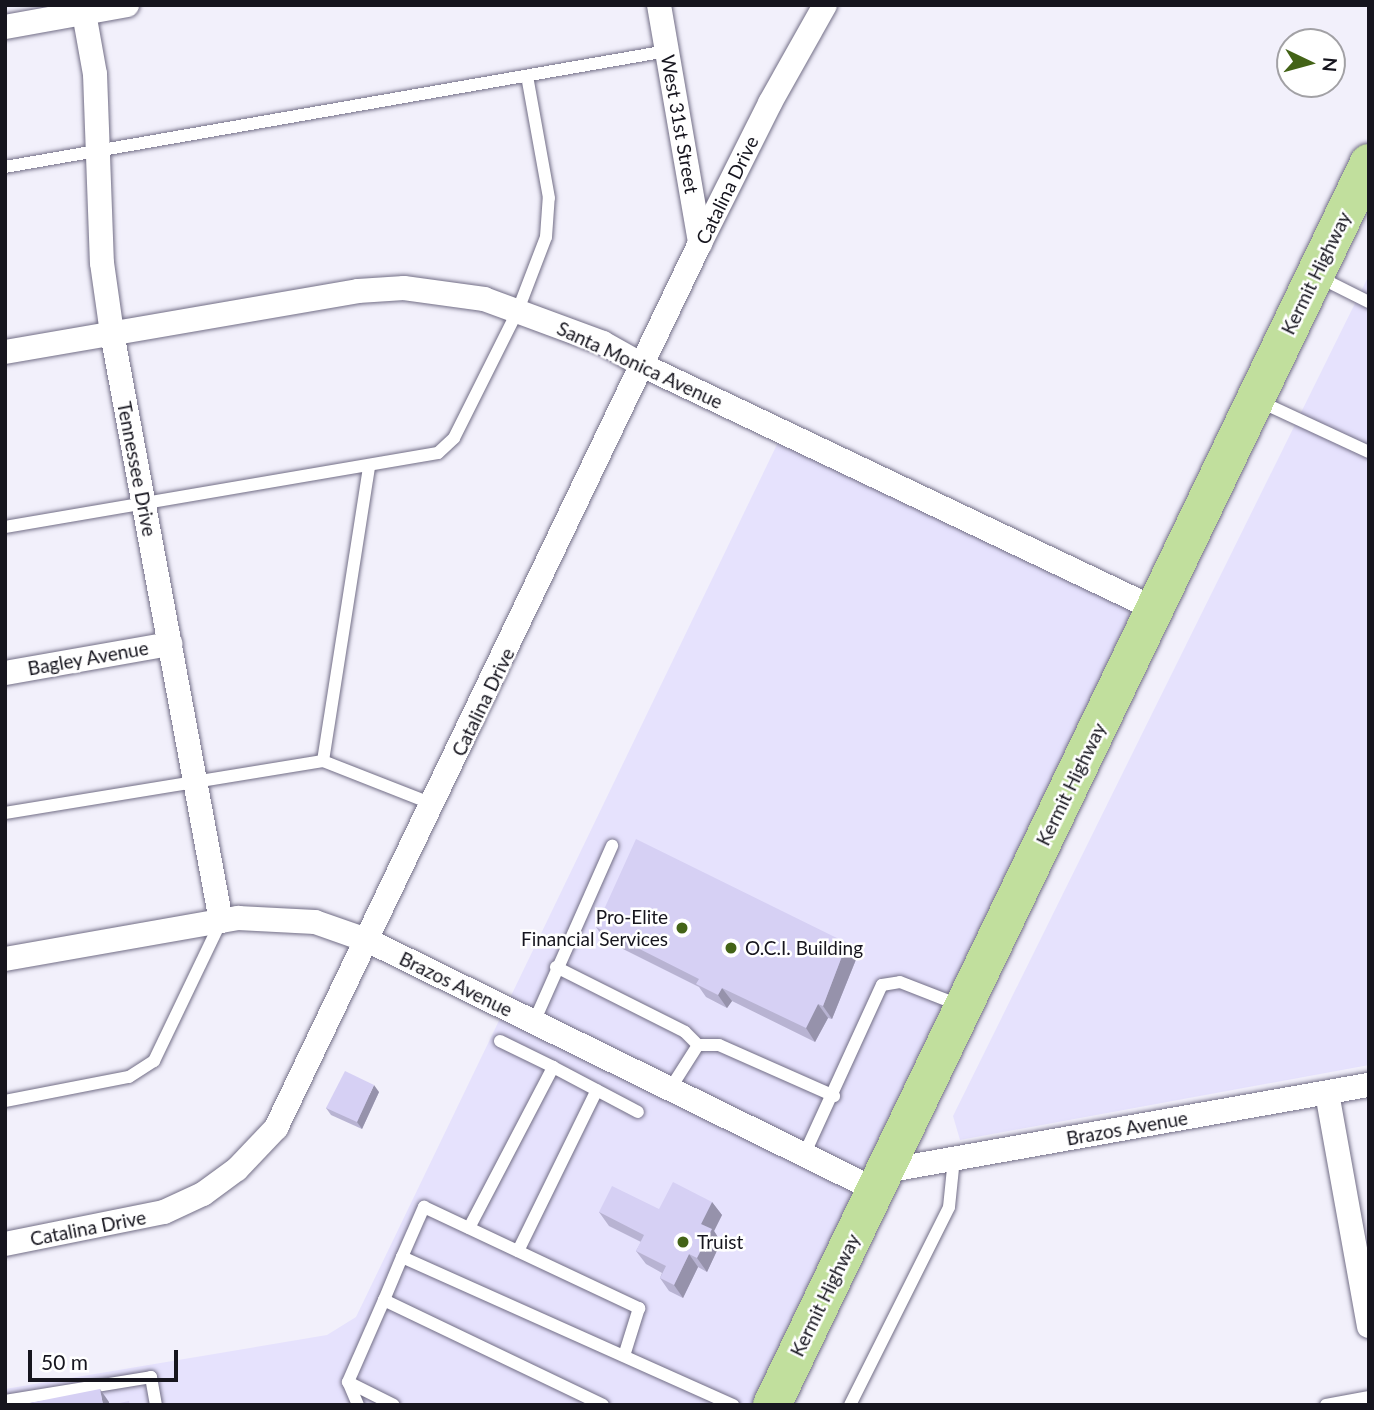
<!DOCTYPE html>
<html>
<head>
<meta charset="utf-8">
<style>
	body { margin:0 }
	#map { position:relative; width:1374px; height:1410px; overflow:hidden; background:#f2f0fb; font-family:Lato,sans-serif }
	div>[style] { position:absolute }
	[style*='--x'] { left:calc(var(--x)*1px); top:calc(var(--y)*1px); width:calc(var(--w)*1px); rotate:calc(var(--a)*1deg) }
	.built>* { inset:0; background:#e6e2fd }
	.roads { filter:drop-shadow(0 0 2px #726e86) drop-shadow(0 0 2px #726e86) }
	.service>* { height:12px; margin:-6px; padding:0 6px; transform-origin:6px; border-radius:6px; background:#fff }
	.minor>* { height:24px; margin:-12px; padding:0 12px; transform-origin:12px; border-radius:12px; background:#fff }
	.primary>* { height:38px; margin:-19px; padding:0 19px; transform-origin:19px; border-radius:19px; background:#c1df9d }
	.wall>* { inset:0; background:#b8b3d2 }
	.shaded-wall>* { inset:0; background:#9692ab }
	.building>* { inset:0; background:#d6d0f4 }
	.dots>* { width:19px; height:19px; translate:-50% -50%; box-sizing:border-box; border:4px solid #fff; border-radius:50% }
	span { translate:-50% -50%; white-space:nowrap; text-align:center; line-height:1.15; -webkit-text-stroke:5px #fff; paint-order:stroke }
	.street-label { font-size:19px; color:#16151e }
	.poi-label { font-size:19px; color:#16151e }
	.right { translate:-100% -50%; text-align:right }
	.left { translate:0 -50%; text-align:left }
	.frame { position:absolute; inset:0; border:7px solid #16151e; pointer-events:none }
	.north { position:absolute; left:1276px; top:28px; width:70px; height:70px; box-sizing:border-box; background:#fff; border:2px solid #a2a1a5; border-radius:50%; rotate:95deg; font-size:19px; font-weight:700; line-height:28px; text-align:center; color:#16151e }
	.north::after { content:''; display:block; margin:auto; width:24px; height:32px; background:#436317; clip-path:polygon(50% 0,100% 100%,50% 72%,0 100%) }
	.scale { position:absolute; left:28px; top:1350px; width:150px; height:32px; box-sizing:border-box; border:4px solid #16151e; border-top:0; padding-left:9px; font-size:21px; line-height:24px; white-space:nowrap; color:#16151e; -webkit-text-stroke:5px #fff; paint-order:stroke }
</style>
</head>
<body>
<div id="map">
	<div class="built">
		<div style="clip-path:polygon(1369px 275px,1369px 1065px,960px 1140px,953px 1116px)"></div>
		<div style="clip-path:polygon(783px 432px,1155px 609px,772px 1405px,5px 1405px,5px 1389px,327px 1335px,356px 1317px)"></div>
	</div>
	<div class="roads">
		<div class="service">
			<div style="--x:5;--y:167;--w:672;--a:-9.94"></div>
			<div style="--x:1319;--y:277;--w:56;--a:26.6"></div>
			<div style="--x:1259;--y:401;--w:121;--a:24.9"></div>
			<div style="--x:5;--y:527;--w:439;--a:-9.7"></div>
			<div style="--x:438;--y:453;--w:22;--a:-43"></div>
			<div style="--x:454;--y:438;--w:143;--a:-63.4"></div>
			<div style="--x:518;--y:310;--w:78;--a:-69"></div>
			<div style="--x:546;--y:237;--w:39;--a:-86"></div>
			<div style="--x:549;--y:198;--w:124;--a:-100.2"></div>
			<div style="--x:323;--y:761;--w:297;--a:-81.1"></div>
			<div style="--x:5;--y:813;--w:322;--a:-9.3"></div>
			<div style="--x:323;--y:761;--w:118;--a:21.4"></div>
			<div style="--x:556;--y:967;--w:144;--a:26.7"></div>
			<div style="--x:685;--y:1032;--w:18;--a:45"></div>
			<div style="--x:534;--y:1022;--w:193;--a:-66.1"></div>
			<div style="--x:500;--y:1041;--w:59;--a:26.1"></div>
			<div style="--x:670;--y:1089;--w:52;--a:-57.5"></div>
			<div style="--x:698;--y:1045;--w:21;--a:0"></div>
			<div style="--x:719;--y:1045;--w:126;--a:23.9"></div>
			<div style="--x:5;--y:1101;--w:126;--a:-11"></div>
			<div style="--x:129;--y:1077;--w:30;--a:-33"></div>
			<div style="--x:154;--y:1061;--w:155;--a:-64.4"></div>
			<div style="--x:804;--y:1155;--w:187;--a:-65.4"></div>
			<div style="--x:882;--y:985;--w:18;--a:-9"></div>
			<div style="--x:900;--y:982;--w:63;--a:21.3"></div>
			<div style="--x:469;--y:1228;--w:182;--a:-62.4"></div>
			<div style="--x:553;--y:1067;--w:96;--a:27.9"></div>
			<div style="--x:518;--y:1251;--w:179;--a:-63.9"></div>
			<div style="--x:402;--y:1257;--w:55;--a:-66.3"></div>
			<div style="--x:424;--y:1207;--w:238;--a:25.2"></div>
			<div style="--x:639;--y:1308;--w:50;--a:107.4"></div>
			<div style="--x:348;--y:1382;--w:90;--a:-66.3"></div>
			<div style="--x:5;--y:1401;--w:148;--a:-9.3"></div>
			<div style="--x:151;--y:1377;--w:28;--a:80"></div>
			<div style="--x:358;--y:1405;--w:25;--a:-113"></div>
			<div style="--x:348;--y:1382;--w:51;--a:26.6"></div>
			<div style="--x:603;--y:1405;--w:243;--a:-154.4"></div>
			<div style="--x:384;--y:1300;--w:47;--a:-67.3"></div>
			<div style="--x:402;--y:1257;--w:363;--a:24.1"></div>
			<div style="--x:850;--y:1405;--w:221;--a:-63.4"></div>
			<div style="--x:949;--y:1207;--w:48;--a:-84.1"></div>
			<div style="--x:1326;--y:1405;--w:44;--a:-10.5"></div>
		</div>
		<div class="minor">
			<div style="--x:659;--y:5;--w:242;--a:80.2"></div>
			<div style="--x:84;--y:13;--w:62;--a:79.8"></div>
			<div style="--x:95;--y:74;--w:189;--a:87.9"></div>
			<div style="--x:102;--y:263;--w:71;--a:81.9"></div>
			<div style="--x:112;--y:333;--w:598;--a:79.5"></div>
			<div style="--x:5;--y:27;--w:124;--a:-10.2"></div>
			<div style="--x:5;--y:352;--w:358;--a:-9.8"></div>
			<div style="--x:358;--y:291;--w:46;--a:-3.7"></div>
			<div style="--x:404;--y:288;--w:81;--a:7.8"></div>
			<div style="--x:484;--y:299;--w:127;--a:20.3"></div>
			<div style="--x:603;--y:343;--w:47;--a:29.3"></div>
			<div style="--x:644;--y:366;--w:566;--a:25.43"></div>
			<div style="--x:5;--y:673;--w:168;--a:-10"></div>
			<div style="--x:5;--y:959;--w:237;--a:-10"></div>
			<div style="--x:238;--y:918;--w:77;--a:3"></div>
			<div style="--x:315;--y:922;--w:57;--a:19.4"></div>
			<div style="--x:369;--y:941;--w:565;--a:26.16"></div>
			<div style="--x:1327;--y:1093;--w:237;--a:79.8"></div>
			<div style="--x:885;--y:1171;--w:492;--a:-10.1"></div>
			<div style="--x:5;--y:1244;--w:162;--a:-11.4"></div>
			<div style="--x:164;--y:1212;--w:43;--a:-24.8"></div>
			<div style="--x:203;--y:1194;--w:42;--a:-36.3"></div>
			<div style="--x:237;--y:1169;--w:57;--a:-46.4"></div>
			<div style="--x:276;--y:1128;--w:981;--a:-64.4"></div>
			<div style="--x:700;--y:243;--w:157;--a:-63.4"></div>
			<div style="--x:770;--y:103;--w:112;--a:-60.7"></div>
		</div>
		<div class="primary">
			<div style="--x:772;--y:1405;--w:1378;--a:-64.33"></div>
		</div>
	</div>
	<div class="wall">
		<div style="clip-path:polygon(596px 927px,857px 957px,832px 1019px,828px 1018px,815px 1042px,732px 1001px,727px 1008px,706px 997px,699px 987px,605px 940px)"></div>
		<div style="clip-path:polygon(379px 1092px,362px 1129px,331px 1115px,326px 1108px)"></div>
		<div style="clip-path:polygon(712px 1202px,722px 1215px,714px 1231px,721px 1242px,707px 1272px,698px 1267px,683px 1298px,669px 1291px,660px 1278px,662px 1273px,646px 1264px,636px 1251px,641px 1242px,609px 1226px,599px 1212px,659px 1209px)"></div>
	</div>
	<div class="shaded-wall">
		<div style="clip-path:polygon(847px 943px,857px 957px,832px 1019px,823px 1006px)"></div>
		<div style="clip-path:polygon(722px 988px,732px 1001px,727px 1008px,718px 995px)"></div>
		<div style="clip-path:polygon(818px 1004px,828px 1018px,815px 1042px,806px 1028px)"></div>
		<div style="clip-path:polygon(374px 1085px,379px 1092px,362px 1129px,357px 1122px)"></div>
		<div style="clip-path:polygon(712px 1202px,722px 1215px,714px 1231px,721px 1242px,707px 1272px,697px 1258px,701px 1224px)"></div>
		<div style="clip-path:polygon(689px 1254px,698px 1267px,683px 1298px,674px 1285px)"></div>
		<div style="clip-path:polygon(100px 1389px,109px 1402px,109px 1405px,103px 1405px)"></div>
	</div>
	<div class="building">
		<div style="clip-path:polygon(636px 839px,847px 943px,823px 1006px,818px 1004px,806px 1028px,722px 988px,718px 995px,696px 984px,699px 979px,596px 927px)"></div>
		<div style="clip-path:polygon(345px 1071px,374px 1085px,357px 1122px,326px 1108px)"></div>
		<div style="clip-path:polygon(673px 1182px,712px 1202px,701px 1224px,712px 1229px,697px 1258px,689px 1254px,674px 1285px,660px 1278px,666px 1266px,636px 1251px,644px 1235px,599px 1212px,612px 1186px,659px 1209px)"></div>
		<div style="clip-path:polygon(100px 1389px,103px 1405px,19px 1405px)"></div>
		<div style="clip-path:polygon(129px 1401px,130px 1405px,110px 1405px)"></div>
	</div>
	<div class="dots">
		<div style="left:682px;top:928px;background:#436317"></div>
		<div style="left:731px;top:948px;background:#436317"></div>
		<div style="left:683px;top:1242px;background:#436317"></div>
	</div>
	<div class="street-label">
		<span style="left:680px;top:124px;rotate:80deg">West 31st Street</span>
		<span style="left:727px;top:190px;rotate:-64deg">Catalina Drive</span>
		<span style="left:1316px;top:273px;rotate:-64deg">Kermit Highway</span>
		<span style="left:640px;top:365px;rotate:25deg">Santa Monica Avenue</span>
		<span style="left:137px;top:469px;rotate:79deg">Tennessee Drive</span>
		<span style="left:88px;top:658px;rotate:-10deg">Bagley Avenue</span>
		<span style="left:483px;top:702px;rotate:-64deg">Catalina Drive</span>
		<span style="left:1071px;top:784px;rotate:-64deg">Kermit Highway</span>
		<span style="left:456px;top:984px;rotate:26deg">Brazos Avenue</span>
		<span style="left:1127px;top:1128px;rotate:-10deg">Brazos Avenue</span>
		<span style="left:88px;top:1228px;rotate:-11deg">Catalina Drive</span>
		<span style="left:825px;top:1295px;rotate:-64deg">Kermit Highway</span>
	</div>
	<div class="poi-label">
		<span class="right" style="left:668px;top:928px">Pro-Elite<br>Financial Services</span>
		<span class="left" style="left:745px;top:948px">O.C.I. Building</span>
		<span class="left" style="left:697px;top:1242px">Truist</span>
	</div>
	<div class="frame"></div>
	<div class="north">N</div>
	<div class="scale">50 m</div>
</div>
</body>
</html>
